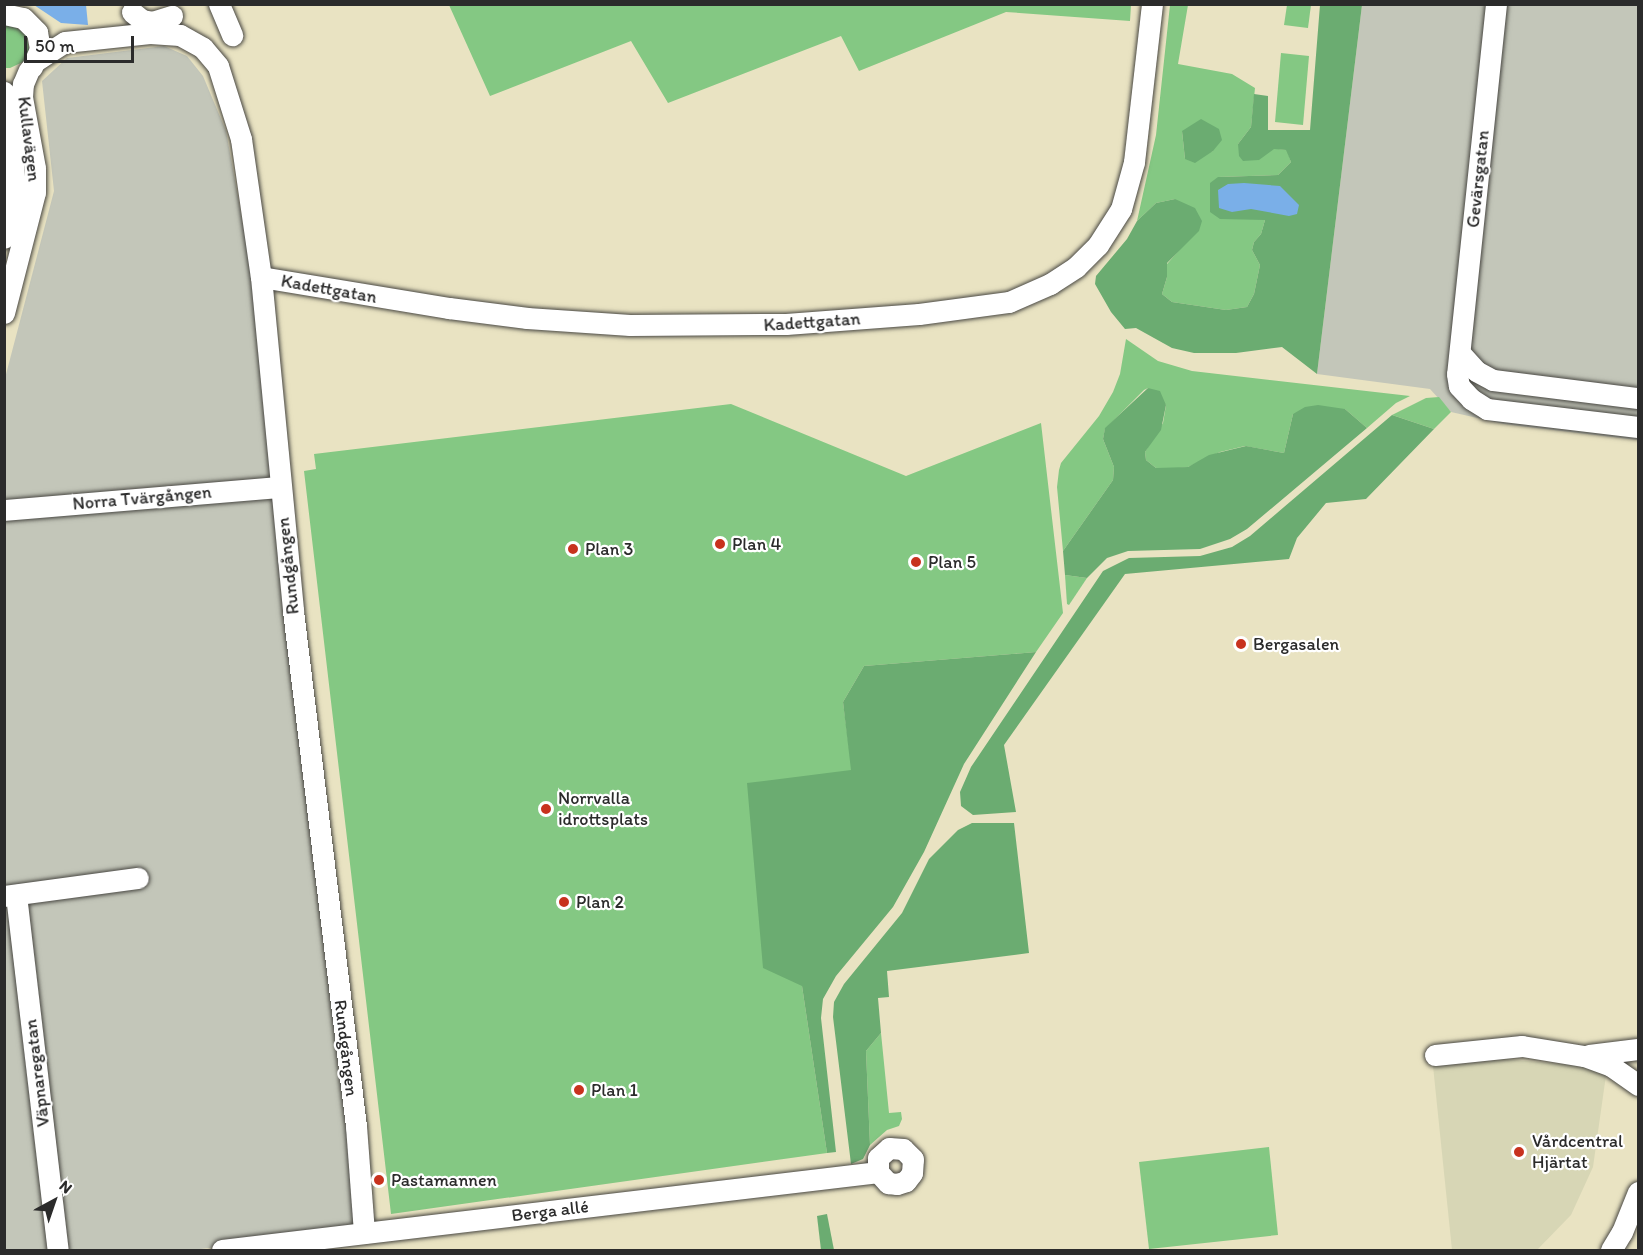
<!DOCTYPE html>
<html>
<head>
<meta charset="utf-8">
<style>
	body { margin:0 }
	#map { position:relative; width:1643px; height:1255px; overflow:hidden; background:#e9e3c2; font-family:Itim,sans-serif }
	div>[style] { position:absolute }
	[style*='--x'] { left:calc(var(--x)*1px); top:calc(var(--y)*1px); width:calc(var(--w)*1px); rotate:calc(var(--a)*1deg) }
	.built>* { inset:0; background:#d7d6b5 }
	.industrial>* { inset:0; background:#c3c6b9 }
	.green>* { inset:0; background:#84c883 }
	.forest>* { inset:0; background:#6bac71 }
	.water>* { inset:0; background:#7aafe8 }
	.roads { filter:drop-shadow(0 0 2px #484742) drop-shadow(0 0 2px #484742) }
	.minor>* { height:21px; margin:-10.5px; padding:0 10.5px; transform-origin:10.5px; border-radius:10.5px; background:#fff }
	.dots>* { width:16px; height:16px; translate:-50% -50%; box-sizing:border-box; border:3px solid #fff; border-radius:50% }
	span { translate:-50% -50%; white-space:nowrap; text-align:center; line-height:1.15; -webkit-text-stroke:4.5px #fff; paint-order:stroke }
	.street-label { font-size:18px; color:#2b2b2b }
	.poi-label { font-size:18px; color:#2b2b2b }
	.left { translate:0 -50%; text-align:left }
	.frame { position:absolute; inset:0; border:6px solid #2b2b2b; pointer-events:none }
	.north { position:absolute; left:24px; top:1171px; width:60px; height:60px; -webkit-text-stroke:4px #fff; paint-order:stroke; rotate:40deg; font-size:16px; font-weight:700; line-height:24px; text-align:center; color:#2b2b2b }
	.north::after { content:''; display:block; margin:auto; width:21px; height:27px; background:#2b2b2b; clip-path:polygon(50% 0,100% 100%,50% 72%,0 100%) }
	.scale { position:absolute; left:24px; top:36px; width:110px; height:27px; box-sizing:border-box; border:3px solid #2b2b2b; border-top:0; padding-left:8px; font-size:18px; line-height:21px; white-space:nowrap; color:#2b2b2b; -webkit-text-stroke:4px #fff; paint-order:stroke }
</style>
</head>
<body>
<div id="map">
	<div class="built">
		<div style="clip-path:polygon(1503px 1059px,1607px 1068px,1593px 1167px,1571px 1215px,1537px 1250px,1452px 1250px,1433px 1066px)"></div>
	</div>
	<div class="industrial">
		<div style="clip-path:polygon(1362px 5px,1638px 5px,1638px 440px,1504px 424px,1451px 412px,1430px 389px,1317px 374px)"></div>
		<div style="clip-path:polygon(164px 46px,187px 56px,203px 76px,226px 131px,256px 297px,361px 1231px,192px 1250px,5px 1250px,4px 382px,54px 191px,42px 81px,67px 58px)"></div>
	</div>
	<div class="green">
		<div style="clip-path:polygon(449px 5px,1131px 5px,1130px 21px,1006px 12px,859px 71px,841px 36px,668px 103px,631px 41px,490px 96px)"></div>
		<div style="clip-path:polygon(evenodd,1170px 5px,1188px 5px,1178px 64px,1232px 74px,1255px 88px,1251px 127px,1238px 144px,1287px 150px,1291px 162px,1278px 175px,1218px 177px,1265px 220px,1261px 234px,1254px 242px,1252px 250px,1260px 265px,1254px 294px,1247px 307px,1226px 310px,1172px 302px,1162px 294px,1167px 277px,1167px 264px,1181px 248px,1175px 199px,1156px 203px,1137px 221px,1156px 135px,1170px 5px,1182px 131px,1213px 151px,1185px 159px,1182px 131px)"></div>
		<div style="clip-path:polygon(1287px 5px,1311px 5px,1308px 28px,1284px 25px)"></div>
		<div style="clip-path:polygon(10px 25px,22px 31px,27px 36px,29px 50px,23px 62px,10px 68px,5px 68px,4px 26px)"></div>
		<div style="clip-path:polygon(1281px 53px,1309px 56px,1303px 125px,1275px 122px)"></div>
		<div style="clip-path:polygon(1126px 339px,1158px 361px,1192px 371px,1410px 396px,1396px 403px,1367px 428px,1345px 409px,1293px 414px,1284px 453px,1245px 446px,1220px 452px,1188px 467px,1170px 469px,1156px 468px,1146px 460px,1145px 452px,1163px 423px,1166px 405px,1148px 388px,1144px 390px,1105px 429px,1103px 439px,1114px 467px,1113px 480px,1063px 551px,1057px 487px,1059px 470px,1061px 463px,1099px 416px,1113px 392px,1120px 374px)"></div>
		<div style="clip-path:polygon(1439px 397px,1451px 412px,1434px 429px,1392px 415px,1426px 398px)"></div>
		<div style="clip-path:polygon(731px 404px,906px 476px,1041px 423px,1063px 613px,1036px 652px,864px 666px,843px 702px,852px 770px,802px 986px,827px 1153px,391px 1214px,304px 471px,316px 469px,314px 454px)"></div>
		<div style="clip-path:polygon(1065px 575px,1087px 578px,1069px 605px,1067px 604px)"></div>
		<div style="clip-path:polygon(881px 1033px,889px 1113px,901px 1112px,902px 1119px,899px 1126px,887px 1130px,870px 1145px,866px 1051px)"></div>
		<div style="clip-path:polygon(1269px 1147px,1278px 1235px,1149px 1249px,1139px 1162px)"></div>
	</div>
	<div class="forest">
		<div style="clip-path:polygon(1320px 5px,1362px 5px,1317px 374px,1282px 347px,1236px 353px,1194px 353px,1172px 348px,1136px 328px,1125px 329px,1111px 312px,1095px 284px,1096px 276px,1127px 239px,1137px 221px,1156px 203px,1175px 199px,1195px 208px,1202px 221px,1199px 231px,1167px 263px,1167px 277px,1162px 294px,1172px 302px,1226px 310px,1247px 307px,1254px 294px,1260px 265px,1252px 250px,1254px 242px,1261px 234px,1265px 220px,1220px 219px,1210px 212px,1210px 183px,1218px 177px,1278px 175px,1291px 162px,1286px 150px,1274px 149px,1259px 160px,1243px 161px,1239px 156px,1238px 144px,1251px 127px,1254px 94px,1268px 96px,1268px 130px,1310px 130px)"></div>
		<div style="clip-path:polygon(1201px 119px,1219px 129px,1222px 140px,1213px 151px,1195px 163px,1185px 159px,1182px 131px)"></div>
		<div style="clip-path:polygon(1148px 388px,1160px 391px,1166px 405px,1161px 430px,1145px 452px,1146px 460px,1156px 468px,1188px 467px,1209px 455px,1246px 446px,1284px 453px,1293px 414px,1305px 407px,1318px 405px,1345px 409px,1367px 428px,1247px 529px,1230px 539px,1200px 549px,1128px 551px,1107px 558px,1087px 578px,1065px 575px,1063px 551px,1113px 480px,1114px 467px,1103px 439px,1105px 428px)"></div>
		<div style="clip-path:polygon(1392px 415px,1434px 429px,1366px 499px,1326px 503px,1297px 538px,1289px 559px,1125px 574px,1004px 745px,1016px 812px,973px 815px,961px 806px,960px 792px,971px 767px,1103px 571px,1129px 558px,1200px 556px,1232px 547px,1250px 536px)"></div>
		<div style="clip-path:polygon(1036px 652px,964px 764px,924px 852px,893px 907px,836px 976px,823px 999px,821px 1018px,836px 1152px,827px 1153px,802px 986px,763px 968px,747px 783px,851px 770px,843px 702px,864px 666px)"></div>
		<div style="clip-path:polygon(972px 823px,1014px 823px,1029px 953px,887px 971px,889px 997px,878px 998px,881px 1033px,866px 1051px,870px 1145px,863px 1159px,851px 1164px,833px 1017px,834px 1002px,844px 984px,902px 913px,929px 859px,958px 830px)"></div>
		<div style="clip-path:polygon(827px 1214px,834px 1250px,821px 1250px,817px 1216px)"></div>
	</div>
	<div class="water">
		<div style="clip-path:polygon(34px 5px,86px 5px,88px 25px,61px 23px)"></div>
		<div style="clip-path:polygon(1244px 183px,1280px 186px,1299px 205px,1297px 214px,1289px 216px,1251px 209px,1232px 212px,1219px 208px,1218px 190px,1228px 184px)"></div>
	</div>
	<div class="roads">
		<div class="minor">
			<div style="--x:219;--y:4;--w:34;--a:67"></div>
			<div style="--x:1496;--y:4;--w:372;--a:96"></div>
			<div style="--x:1457;--y:374;--w:12;--a:81"></div>
			<div style="--x:1459;--y:386;--w:18;--a:47"></div>
			<div style="--x:1471;--y:399;--w:19;--a:32"></div>
			<div style="--x:1487;--y:409;--w:152;--a:6.8"></div>
			<div style="--x:132;--y:12;--w:13;--a:39"></div>
			<div style="--x:142;--y:20;--w:10;--a:11"></div>
			<div style="--x:152;--y:22;--w:21;--a:-17"></div>
			<div style="--x:4;--y:14;--w:19;--a:12"></div>
			<div style="--x:23;--y:18;--w:20;--a:45"></div>
			<div style="--x:37;--y:32;--w:17;--a:80"></div>
			<div style="--x:40;--y:49;--w:20;--a:114"></div>
			<div style="--x:37;--y:60;--w:33;--a:-33"></div>
			<div style="--x:65;--y:42;--w:85;--a:-6"></div>
			<div style="--x:150;--y:33;--w:30;--a:4"></div>
			<div style="--x:180;--y:35;--w:26;--a:29"></div>
			<div style="--x:203;--y:48;--w:23;--a:50"></div>
			<div style="--x:218;--y:66;--w:77;--a:72.5"></div>
			<div style="--x:241;--y:139;--w:139;--a:81.8"></div>
			<div style="--x:261;--y:277;--w:336;--a:84.5"></div>
			<div style="--x:293;--y:611;--w:519;--a:83.03"></div>
			<div style="--x:356;--y:1126;--w:107;--a:85.7"></div>
			<div style="--x:4;--y:92;--w:28;--a:75"></div>
			<div style="--x:11;--y:119;--w:76;--a:87"></div>
			<div style="--x:15;--y:195;--w:44;--a:104.3"></div>
			<div style="--x:261;--y:277;--w:191;--a:9.4"></div>
			<div style="--x:449;--y:308;--w:79;--a:7.3"></div>
			<div style="--x:527;--y:318;--w:103;--a:3.9"></div>
			<div style="--x:630;--y:325;--w:156;--a:-0.4"></div>
			<div style="--x:786;--y:324;--w:133;--a:-4.3"></div>
			<div style="--x:919;--y:314;--w:91;--a:-7.6"></div>
			<div style="--x:1009;--y:302;--w:45;--a:-23.7"></div>
			<div style="--x:1050;--y:284;--w:31;--a:-33"></div>
			<div style="--x:1076;--y:267;--w:31;--a:-45"></div>
			<div style="--x:1098;--y:245;--w:43;--a:-57.4"></div>
			<div style="--x:1121;--y:209;--w:49;--a:-74.5"></div>
			<div style="--x:1134;--y:162;--w:159;--a:-83.5"></div>
			<div style="--x:4;--y:313;--w:125;--a:-75.6"></div>
			<div style="--x:35;--y:192;--w:24;--a:-90"></div>
			<div style="--x:35;--y:168;--w:72;--a:-100.4"></div>
			<div style="--x:22;--y:97;--w:13;--a:-86"></div>
			<div style="--x:23;--y:84;--w:15;--a:-67"></div>
			<div style="--x:1460;--y:353;--w:24;--a:48"></div>
			<div style="--x:1476;--y:371;--w:19;--a:28"></div>
			<div style="--x:1493;--y:380;--w:146;--a:7.1"></div>
			<div style="--x:4;--y:510;--w:277;--a:-4.8"></div>
			<div style="--x:16;--y:895;--w:357;--a:83.3"></div>
			<div style="--x:4;--y:896;--w:135;--a:-7.7"></div>
			<div style="--x:1435;--y:1055;--w:87;--a:-5.9"></div>
			<div style="--x:1522;--y:1046;--w:63;--a:9.2"></div>
			<div style="--x:1584;--y:1056;--w:29;--a:20"></div>
			<div style="--x:1611;--y:1066;--w:33;--a:35"></div>
			<div style="--x:1589;--y:1055;--w:49;--a:-7"></div>
			<div style="--x:222;--y:1250;--w:661;--a:-6.78"></div>
			<div style="--x:878;--y:1172;--w:15;--a:48"></div>
			<div style="--x:888;--y:1183;--w:9;--a:6"></div>
			<div style="--x:897;--y:1184;--w:9;--a:-18"></div>
			<div style="--x:906;--y:1181;--w:10;--a:-53"></div>
			<div style="--x:912;--y:1173;--w:14;--a:-86"></div>
			<div style="--x:913;--y:1159;--w:14;--a:-135"></div>
			<div style="--x:903;--y:1149;--w:14;--a:-176"></div>
			<div style="--x:889;--y:1148;--w:15;--a:138"></div>
			<div style="--x:878;--y:1158;--w:14;--a:90"></div>
			<div style="--x:1611;--y:1250;--w:21;--a:-59"></div>
			<div style="--x:1622;--y:1232;--w:43;--a:-68.2"></div>
		</div>
	</div>
	<div class="dots">
		<div style="left:720px;top:544px;background:#c8321e"></div>
		<div style="left:573px;top:549px;background:#c8321e"></div>
		<div style="left:916px;top:562px;background:#c8321e"></div>
		<div style="left:1241px;top:644px;background:#c8321e"></div>
		<div style="left:546px;top:809px;background:#c8321e"></div>
		<div style="left:564px;top:902px;background:#c8321e"></div>
		<div style="left:579px;top:1090px;background:#c8321e"></div>
		<div style="left:1519px;top:1152px;background:#c8321e"></div>
		<div style="left:379px;top:1180px;background:#c8321e"></div>
	</div>
	<div class="street-label">
		<span style="left:29px;top:139px;rotate:83deg">Kullavägen</span>
		<span style="left:1478px;top:179px;rotate:-84deg">Gevärsgatan</span>
		<span style="left:329px;top:289px;rotate:10deg">Kadettgatan</span>
		<span style="left:812px;top:322px;rotate:-4deg">Kadettgatan</span>
		<span style="left:142px;top:498px;rotate:-5deg">Norra Tvärgången</span>
		<span style="left:288px;top:566px;rotate:-96deg">Rundgången</span>
		<span style="left:346px;top:1048px;rotate:83deg">Rundgången</span>
		<span style="left:37px;top:1073px;rotate:-97deg">Väpnaregatan</span>
		<span style="left:550px;top:1211px;rotate:-7deg">Berga allé</span>
	</div>
	<div class="poi-label">
		<span class="left" style="left:732px;top:544px">Plan 4</span>
		<span class="left" style="left:585px;top:549px">Plan 3</span>
		<span class="left" style="left:928px;top:562px">Plan 5</span>
		<span class="left" style="left:1253px;top:644px">Bergasalen</span>
		<span class="left" style="left:558px;top:809px">Norrvalla<br>idrottsplats</span>
		<span class="left" style="left:576px;top:902px">Plan 2</span>
		<span class="left" style="left:591px;top:1090px">Plan 1</span>
		<span class="left" style="left:1532px;top:1152px">Vårdcentral<br>Hjärtat</span>
		<span class="left" style="left:391px;top:1180px">Pastamannen</span>
	</div>
	<div class="frame"></div>
	<div class="north">N</div>
	<div class="scale">50 m</div>
</div>
</body>
</html>
